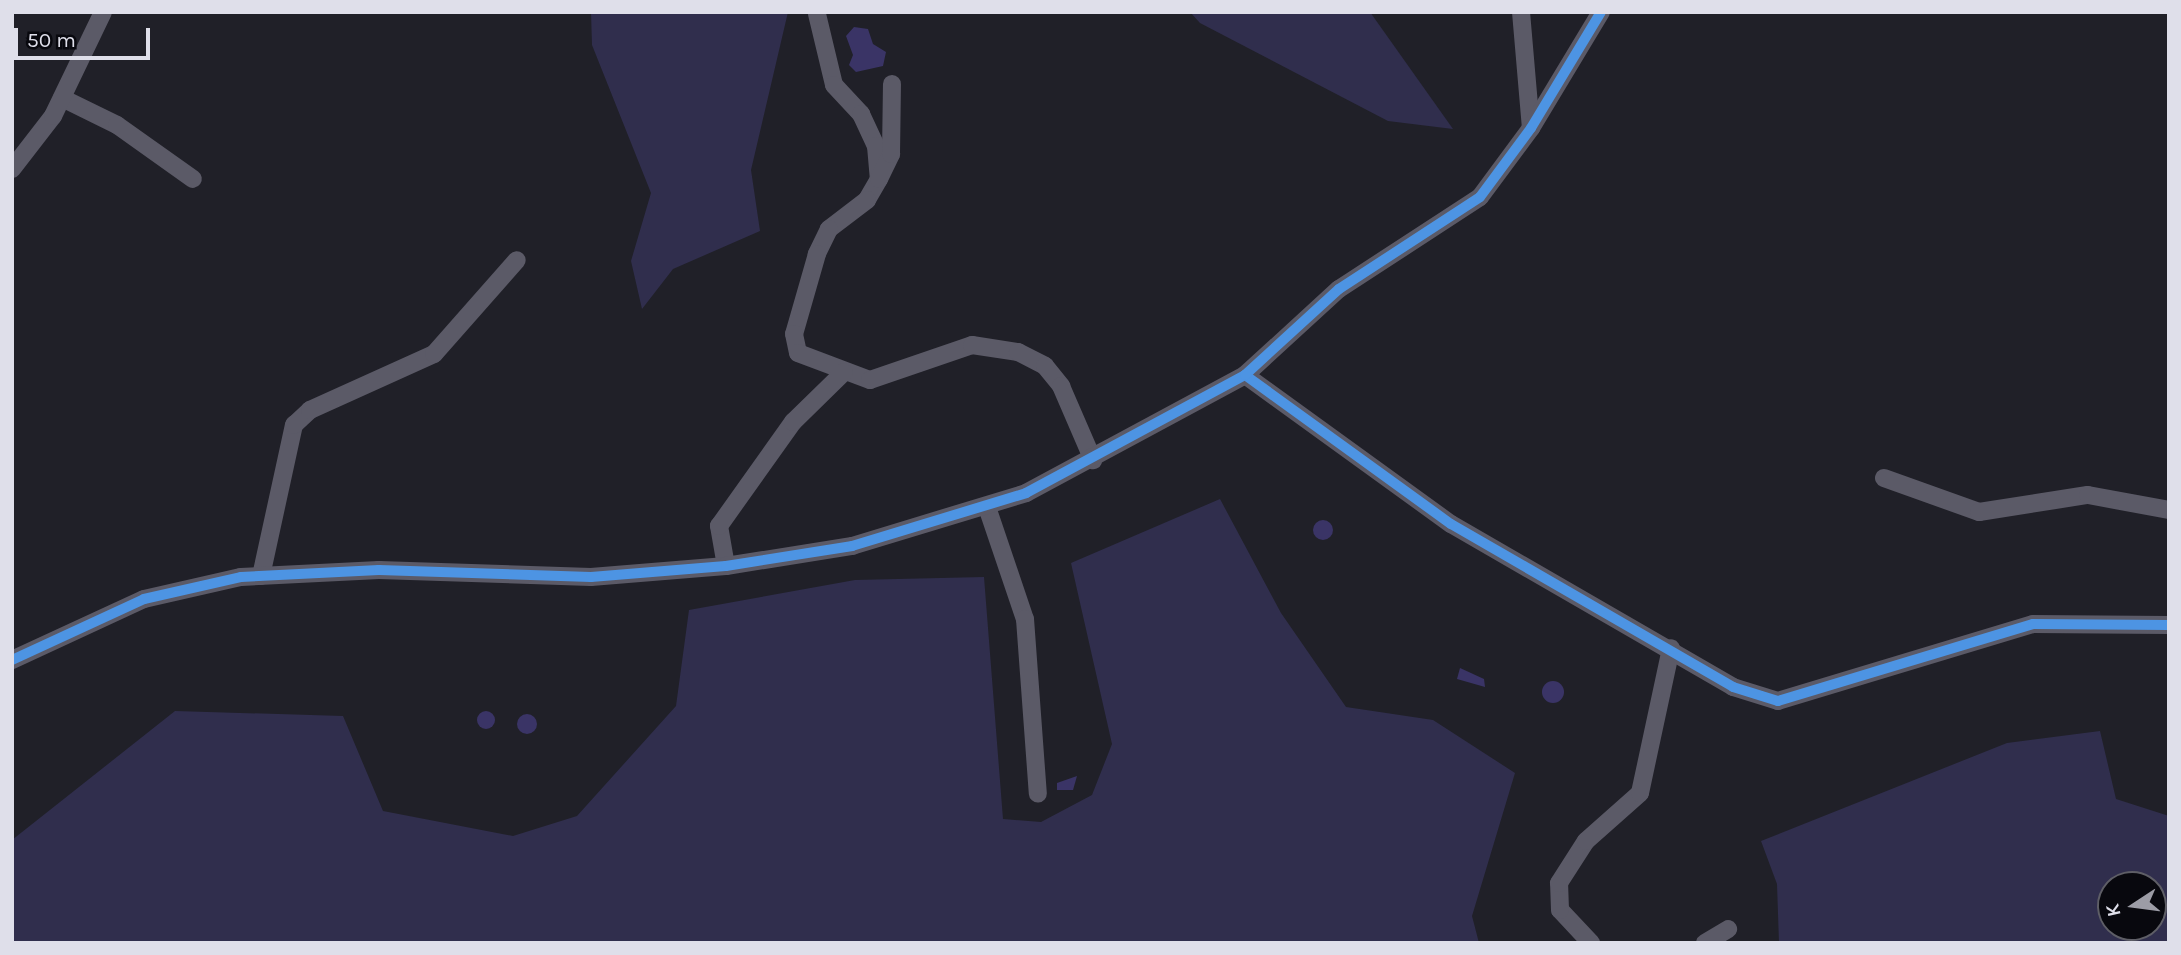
<!DOCTYPE html>
<html>
<head>
<meta charset="utf-8">
<style>
	body { margin:0 }
	#map { position:relative; width:2181px; height:955px; overflow:hidden; background:#202028; font-family:Karla,sans-serif }
	div>[style] { position:absolute }
	[style*='--x'] { left:calc(var(--x)*1px); top:calc(var(--y)*1px); width:calc(var(--w)*1px); rotate:calc(var(--a)*1deg) }
	.green>* { inset:0; background:#302e4d }
	.water>* { inset:0; background:#3a3466 }
	.round { border-radius:50% }
	.street>* { height:18px; margin:-9px; padding:0 9px; transform-origin:9px; border-radius:9px; background:#5b5a67 }
	.cycleway>* { height:10px; margin:-5px; padding:0 5px; transform-origin:5px; border-radius:5px; background:#4d94e3 }
	span { translate:-50% -50%; white-space:nowrap; text-align:center; line-height:1.15; -webkit-text-stroke:7px #08080e; paint-order:stroke }
	.frame { position:absolute; inset:0; border:14px solid #dfdfea; pointer-events:none }
	.north { position:absolute; left:2097px; top:871px; width:70px; height:70px; box-sizing:border-box; background:#08080e; border:2px solid #5e5e66; border-radius:50%; rotate:257deg; font-size:19px; font-weight:700; line-height:28px; text-align:center; color:#dfdfea }
	.north::after { content:''; display:block; margin:auto; width:24px; height:32px; background:#9c9ca6; clip-path:polygon(50% 0,100% 100%,50% 72%,0 100%) }
	.scale { position:absolute; left:14px; top:28px; width:136px; height:32px; box-sizing:border-box; border:4px solid #dfdfea; border-top:0; padding-left:9px; font-size:21px; line-height:24px; white-space:nowrap; color:#dfdfea; -webkit-text-stroke:5px #08080e; paint-order:stroke }
</style>
</head>
<body>
<div id="map">
	<div class="green">
		<div style="clip-path:polygon(591px 12px,788px 12px,751px 170px,760px 231px,673px 269px,642px 309px,631px 261px,651px 193px,592px 45px)"></div>
		<div style="clip-path:polygon(1190px 12px,1370px 12px,1453px 129px,1388px 121px,1200px 23px)"></div>
		<div style="clip-path:polygon(1220px 499px,1281px 613px,1346px 707px,1433px 720px,1515px 773px,1472px 916px,1479px 943px,12px 943px,12px 840px,175px 711px,343px 716px,383px 811px,513px 836px,577px 816px,676px 706px,689px 610px,855px 580px,984px 577px,1003px 819px,1041px 822px,1092px 795px,1112px 744px,1071px 563px)"></div>
		<div style="clip-path:polygon(evenodd,2100px 731px,2116px 799px,2169px 816px,2169px 943px,1779px 943px,1777px 884px,1761px 841px,2007px 743px,2100px 731px,2111px 885px,2153px 885px,2153px 927px,2111px 927px,2111px 885px)"></div>
	</div>
	<div class="water">
		<div style="clip-path:polygon(854px 27px,868px 29px,873px 44px,886px 52px,883px 66px,856px 72px,849px 65px,853px 55px,846px 36px)"></div>
		<div class="round" style="left:1313px;top:520px;width:20px;height:20px"></div>
		<div style="clip-path:polygon(1460px 668px,1484px 679px,1485px 687px,1457px 679px)"></div>
		<div class="round" style="left:1542px;top:681px;width:22px;height:22px"></div>
		<div class="round" style="left:477px;top:711px;width:18px;height:18px"></div>
		<div class="round" style="left:517px;top:714px;width:20px;height:20px"></div>
		<div style="clip-path:polygon(1077px 776px,1073px 790px,1057px 790px,1057px 783px)"></div>
	</div>
	<div class="street">
		<div style="--x:1521;--y:12;--w:116;--a:85.1"></div>
		<div style="--x:817;--y:14;--w:73;--a:76.5"></div>
		<div style="--x:834;--y:85;--w:40;--a:47"></div>
		<div style="--x:861;--y:114;--w:35;--a:65"></div>
		<div style="--x:876;--y:146;--w:33;--a:85"></div>
		<div style="--x:879;--y:179;--w:24;--a:120"></div>
		<div style="--x:867;--y:200;--w:48;--a:142.7"></div>
		<div style="--x:829;--y:229;--w:28;--a:116"></div>
		<div style="--x:817;--y:254;--w:83;--a:106"></div>
		<div style="--x:794;--y:334;--w:19;--a:78"></div>
		<div style="--x:798;--y:353;--w:77;--a:20.6"></div>
		<div style="--x:870;--y:380;--w:108;--a:-18.9"></div>
		<div style="--x:972;--y:345;--w:47;--a:8.7"></div>
		<div style="--x:1018;--y:352;--w:30;--a:27"></div>
		<div style="--x:1045;--y:366;--w:26;--a:51"></div>
		<div style="--x:1061;--y:386;--w:81;--a:66.6"></div>
		<div style="--x:62;--y:98;--w:61;--a:26.1"></div>
		<div style="--x:117;--y:125;--w:93;--a:35.4"></div>
		<div style="--x:12;--y:169;--w:67;--a:-52.3"></div>
		<div style="--x:53;--y:116;--w:115;--a:-64.3"></div>
		<div style="--x:879;--y:179;--w:28;--a:-64"></div>
		<div style="--x:891;--y:154;--w:70;--a:-89.2"></div>
		<div style="--x:1245;--y:375;--w:254;--a:35.9"></div>
		<div style="--x:1451;--y:524;--w:326;--a:30"></div>
		<div style="--x:1733;--y:687;--w:47;--a:17.3"></div>
		<div style="--x:1778;--y:701;--w:266;--a:-16.8"></div>
		<div style="--x:2033;--y:624;--w:136;--a:0.4"></div>
		<div style="--x:1884;--y:478;--w:101;--a:19.7"></div>
		<div style="--x:1979;--y:512;--w:110;--a:-8.9"></div>
		<div style="--x:2088;--y:495;--w:82;--a:10.5"></div>
		<div style="--x:987;--y:507;--w:118;--a:71.3"></div>
		<div style="--x:1025;--y:619;--w:175;--a:85.8"></div>
		<div style="--x:726;--y:566;--w:41;--a:-99.9"></div>
		<div style="--x:719;--y:526;--w:128;--a:-54.6"></div>
		<div style="--x:793;--y:422;--w:71;--a:-44.4"></div>
		<div style="--x:261;--y:576;--w:155;--a:-77.7"></div>
		<div style="--x:294;--y:425;--w:22;--a:-43"></div>
		<div style="--x:310;--y:410;--w:136;--a:-24.3"></div>
		<div style="--x:434;--y:354;--w:125;--a:-48.6"></div>
		<div style="--x:12;--y:660;--w:145;--a:-24.8"></div>
		<div style="--x:144;--y:599;--w:99;--a:-12.8"></div>
		<div style="--x:241;--y:577;--w:138;--a:-2.9"></div>
		<div style="--x:379;--y:570;--w:212;--a:1.9"></div>
		<div style="--x:591;--y:577;--w:135;--a:-4.7"></div>
		<div style="--x:726;--y:566;--w:128;--a:-9"></div>
		<div style="--x:852;--y:546;--w:182;--a:-16.9"></div>
		<div style="--x:1026;--y:493;--w:249;--a:-28.3"></div>
		<div style="--x:1245;--y:375;--w:127;--a:-42.5"></div>
		<div style="--x:1339;--y:289;--w:168;--a:-33.1"></div>
		<div style="--x:1480;--y:197;--w:86;--a:-53.5"></div>
		<div style="--x:1531;--y:128;--w:135;--a:-58.9"></div>
		<div style="--x:1591;--y:943;--w:45;--a:-133.2"></div>
		<div style="--x:1560;--y:910;--w:27;--a:-92"></div>
		<div style="--x:1559;--y:883;--w:50;--a:-57.3"></div>
		<div style="--x:1586;--y:841;--w:72;--a:-41.6"></div>
		<div style="--x:1640;--y:793;--w:148;--a:-77.9"></div>
		<div style="--x:1705;--y:943;--w:27;--a:-31"></div>
	</div>
	<div class="cycleway">
		<div style="--x:1245;--y:375;--w:254;--a:35.9"></div>
		<div style="--x:1451;--y:524;--w:326;--a:30"></div>
		<div style="--x:1733;--y:687;--w:47;--a:17.3"></div>
		<div style="--x:1778;--y:701;--w:266;--a:-16.8"></div>
		<div style="--x:2033;--y:624;--w:136;--a:0.4"></div>
		<div style="--x:12;--y:660;--w:145;--a:-24.8"></div>
		<div style="--x:144;--y:599;--w:99;--a:-12.8"></div>
		<div style="--x:241;--y:577;--w:138;--a:-2.9"></div>
		<div style="--x:379;--y:570;--w:212;--a:1.9"></div>
		<div style="--x:591;--y:577;--w:135;--a:-4.7"></div>
		<div style="--x:726;--y:566;--w:128;--a:-9"></div>
		<div style="--x:852;--y:546;--w:182;--a:-16.9"></div>
		<div style="--x:1026;--y:493;--w:249;--a:-28.3"></div>
		<div style="--x:1245;--y:375;--w:127;--a:-42.5"></div>
		<div style="--x:1339;--y:289;--w:168;--a:-33.1"></div>
		<div style="--x:1480;--y:197;--w:86;--a:-53.5"></div>
		<div style="--x:1531;--y:128;--w:135;--a:-58.9"></div>
	</div>
	<div class="frame"></div>
	<div class="north">K</div>
	<div class="scale">50 m</div>
</div>
</body>
</html>
